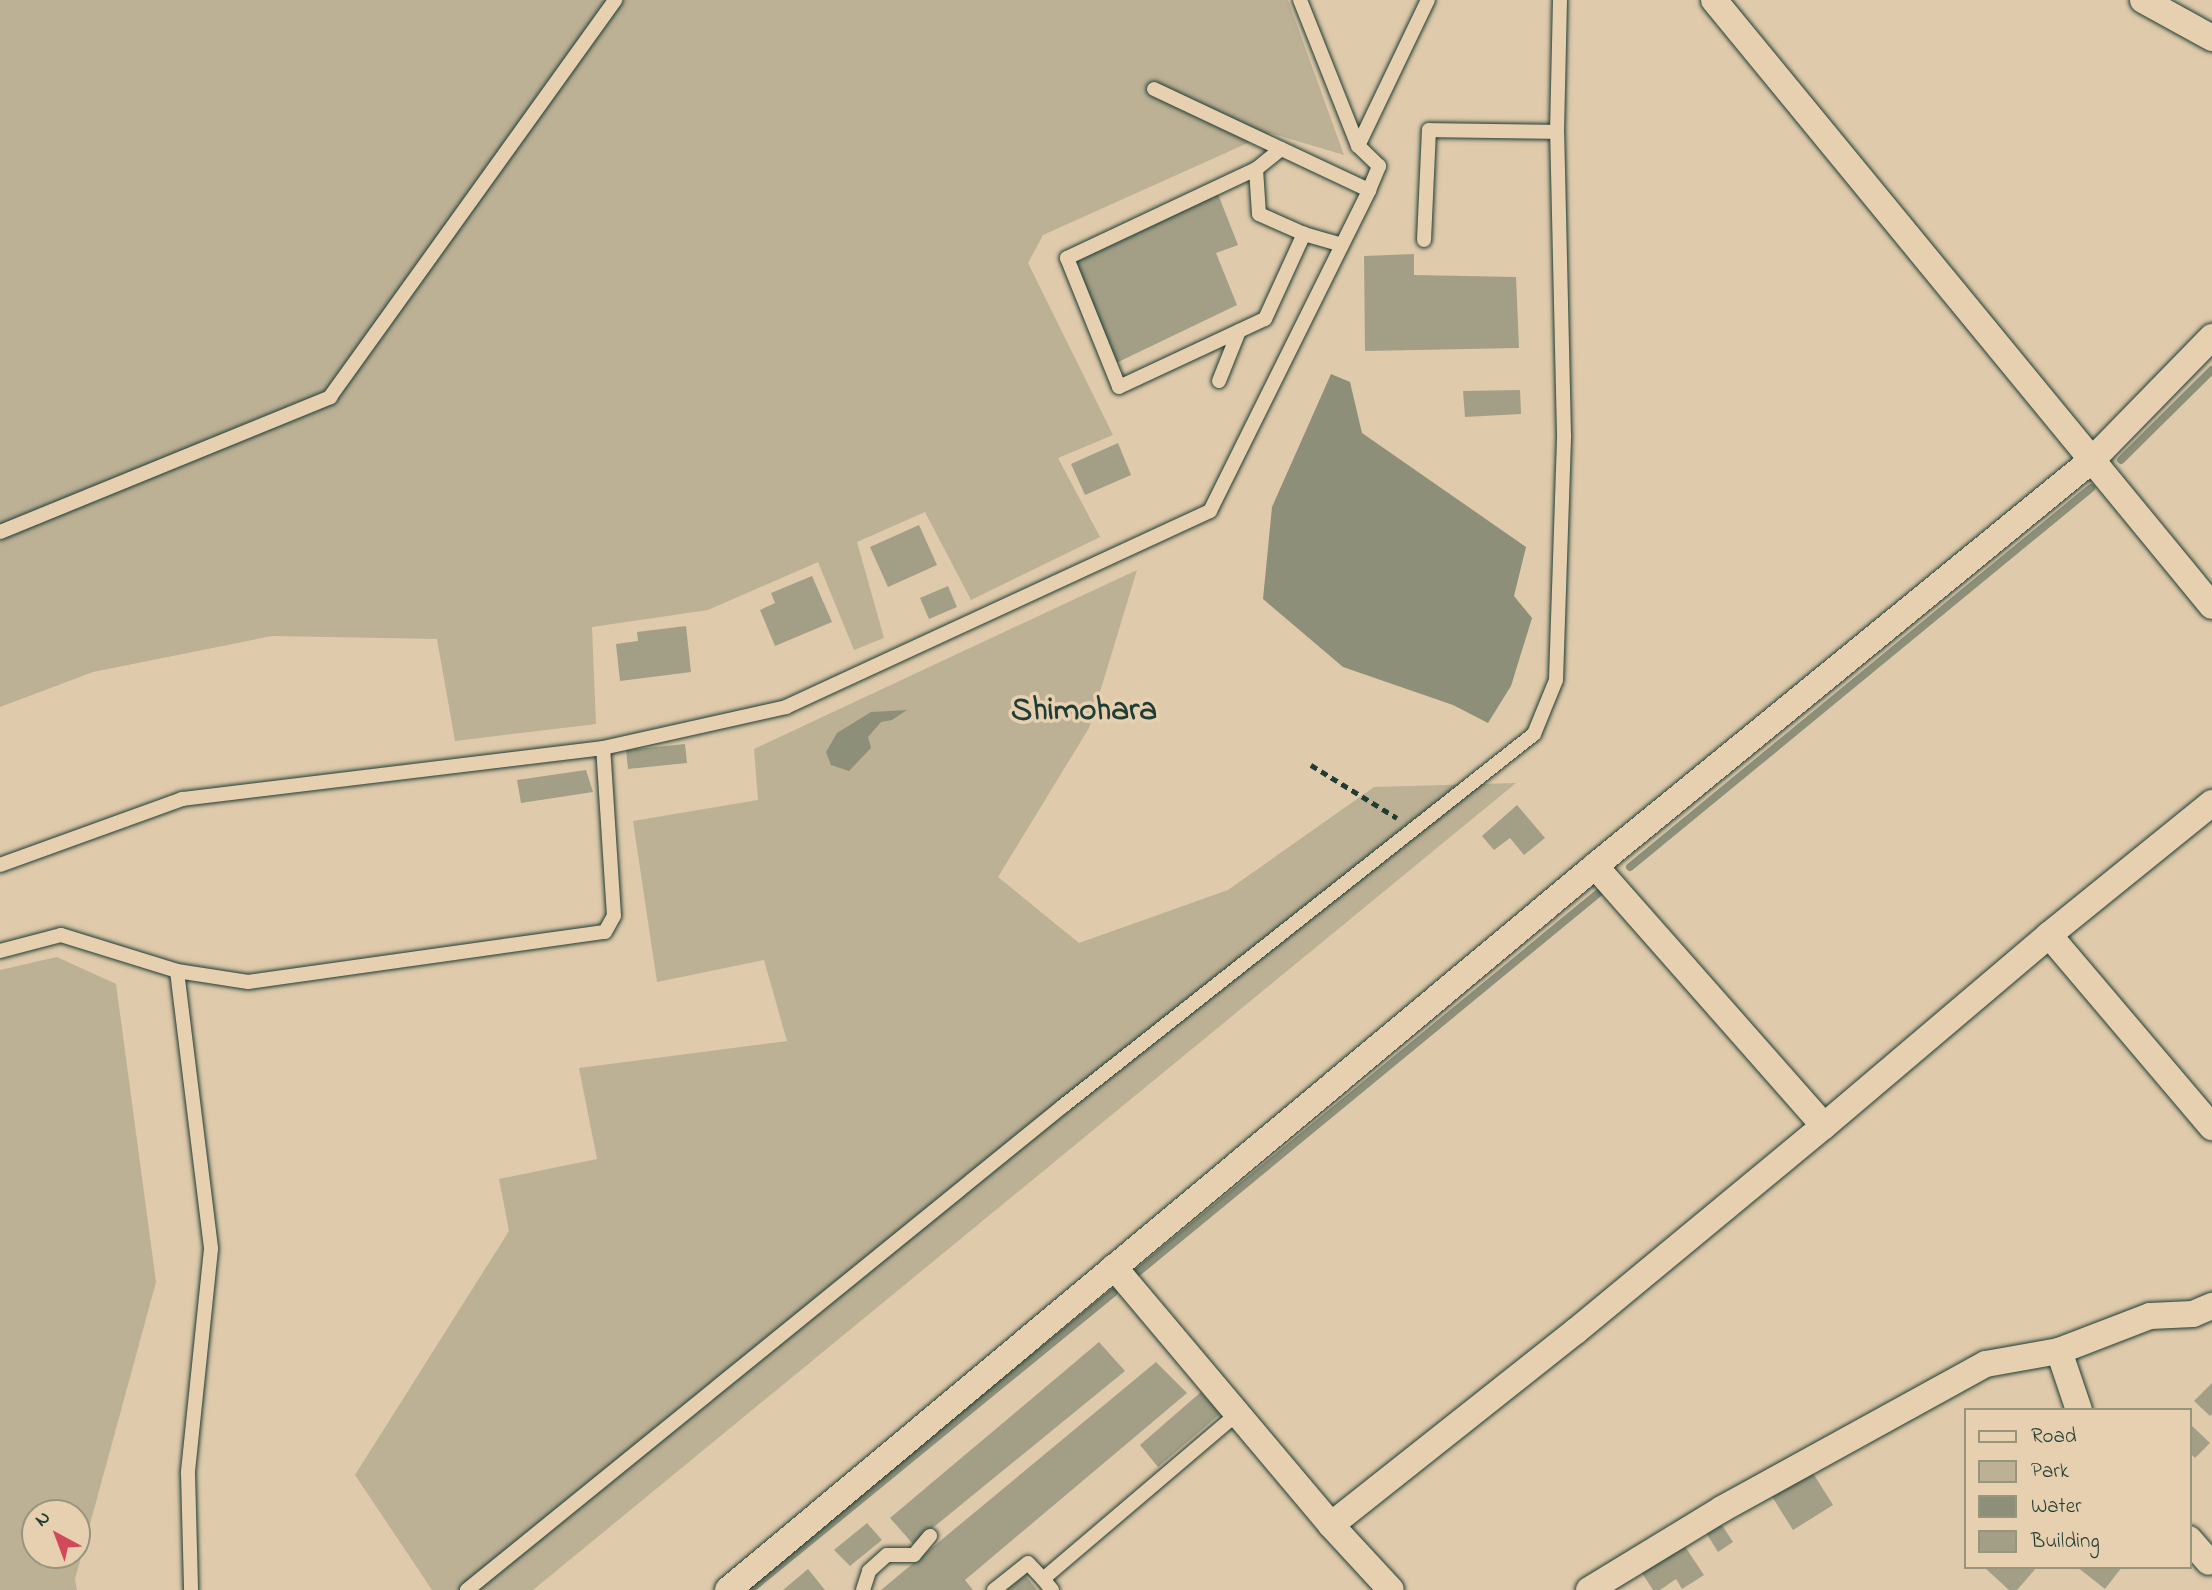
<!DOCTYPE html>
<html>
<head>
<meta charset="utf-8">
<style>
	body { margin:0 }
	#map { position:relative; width:2212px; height:1590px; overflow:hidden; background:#dfcaab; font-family:"Indie Flower",sans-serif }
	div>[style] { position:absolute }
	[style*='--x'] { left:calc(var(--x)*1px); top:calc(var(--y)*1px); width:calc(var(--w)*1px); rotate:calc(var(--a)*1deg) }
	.green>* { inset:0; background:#bcb095 }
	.water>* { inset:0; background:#8d8f79 }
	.stream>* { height:8px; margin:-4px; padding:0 4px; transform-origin:4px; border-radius:4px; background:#8d8f79 }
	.building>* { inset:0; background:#a39f86 }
	.path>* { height:4.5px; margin-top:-2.25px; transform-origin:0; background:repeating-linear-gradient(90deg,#1f3d34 0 7px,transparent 0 12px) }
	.roads { filter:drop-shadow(0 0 2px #1f3d34) drop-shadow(0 0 2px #1f3d34) }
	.service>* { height:14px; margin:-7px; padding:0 7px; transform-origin:7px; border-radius:7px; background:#e7d0b0 }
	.minor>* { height:26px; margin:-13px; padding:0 13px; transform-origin:13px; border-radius:13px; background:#e7d0b0 }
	span { translate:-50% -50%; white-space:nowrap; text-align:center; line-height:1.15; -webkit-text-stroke:7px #e7d0b0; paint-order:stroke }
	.quarter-label { font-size:33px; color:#1f3d34; font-weight:700 }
	.legend { position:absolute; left:1964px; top:1408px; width:228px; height:161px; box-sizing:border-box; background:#e7d0b0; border:2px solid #97957e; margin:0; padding:9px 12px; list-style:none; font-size:21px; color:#1f3d34 }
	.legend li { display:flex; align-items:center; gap:14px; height:35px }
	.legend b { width:35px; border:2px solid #97957e }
	.north { position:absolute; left:21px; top:1499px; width:70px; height:70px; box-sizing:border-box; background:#e7d0b0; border:2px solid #97957e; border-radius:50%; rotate:319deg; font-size:19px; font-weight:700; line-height:28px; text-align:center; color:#1f3d34 }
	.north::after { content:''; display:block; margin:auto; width:24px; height:32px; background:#d1495b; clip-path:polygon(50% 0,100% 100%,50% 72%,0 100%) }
</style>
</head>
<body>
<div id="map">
	<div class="green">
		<div style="clip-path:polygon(0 0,1288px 0,1344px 155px,1270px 133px,1043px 235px,1028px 263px,1113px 435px,1058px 458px,1100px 537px,971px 600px,925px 512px,857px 542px,884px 638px,854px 650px,818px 562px,708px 610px,592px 627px,596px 724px,455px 741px,437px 639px,272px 636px,93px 672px,0 707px)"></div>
		<div style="clip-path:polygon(1137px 570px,1089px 728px,998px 877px,1079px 943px,1228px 890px,1374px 787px,1516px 783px,533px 1590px,432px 1590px,355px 1475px,509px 1231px,499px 1179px,597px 1159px,579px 1068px,787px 1041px,764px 960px,657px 982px,633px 821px,758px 800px,754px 749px)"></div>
		<div style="clip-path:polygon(evenodd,57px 957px,116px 984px,156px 1282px,75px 1579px,77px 1590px,0 1590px,0 970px,57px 957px,77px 1513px,77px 1555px,35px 1555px,35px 1513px,77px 1513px)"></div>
	</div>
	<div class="water">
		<div style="clip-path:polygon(1331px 374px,1350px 382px,1362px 433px,1526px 547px,1514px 596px,1532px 618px,1511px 686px,1488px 723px,1453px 705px,1343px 667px,1263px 599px,1272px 507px)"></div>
		<div style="clip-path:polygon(907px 710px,892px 720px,881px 722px,868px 737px,871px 748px,849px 771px,831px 765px,826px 752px,837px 733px,871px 712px)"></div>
	</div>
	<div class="stream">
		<div style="--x:2121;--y:460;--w:128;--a:-44.7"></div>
		<div style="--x:1630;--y:867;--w:597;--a:-39.42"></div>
		<div style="--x:1138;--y:1272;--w:601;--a:-39.46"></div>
		<div style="--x:750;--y:1590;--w:470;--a:-39.3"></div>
	</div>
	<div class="building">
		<div style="clip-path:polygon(1216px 189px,1238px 245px,1216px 253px,1237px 305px,1114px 364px,1068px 258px)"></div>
		<div style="clip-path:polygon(1414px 254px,1414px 275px,1516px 277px,1519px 348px,1365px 351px,1364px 256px)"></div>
		<div style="clip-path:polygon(1520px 390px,1521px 414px,1465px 417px,1463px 391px)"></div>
		<div style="clip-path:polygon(1118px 443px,1131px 475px,1085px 495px,1071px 464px)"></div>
		<div style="clip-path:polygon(919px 525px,937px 565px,888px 587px,870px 547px)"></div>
		<div style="clip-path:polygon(812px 576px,832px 622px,775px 646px,760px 610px,775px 603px,771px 593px)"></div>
		<div style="clip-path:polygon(948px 586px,957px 607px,929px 619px,920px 598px)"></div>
		<div style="clip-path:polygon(686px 626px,691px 672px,620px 681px,616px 644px,638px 641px,637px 632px)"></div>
		<div style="clip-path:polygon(685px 744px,687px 763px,628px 769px,626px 750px)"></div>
		<div style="clip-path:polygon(586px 770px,593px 792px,521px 803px,517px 780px)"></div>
		<div style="clip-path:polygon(1517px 805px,1545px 838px,1524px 855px,1510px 838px,1494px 850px,1482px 836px)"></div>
		<div style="clip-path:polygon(1099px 1342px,1125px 1371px,913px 1544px,890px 1518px)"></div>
		<div style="clip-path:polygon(1156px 1362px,1187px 1393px,965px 1580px,973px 1590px,881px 1590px)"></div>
		<div style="clip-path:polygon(2212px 1383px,2212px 1414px,2210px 1416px,2194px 1401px)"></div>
		<div style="clip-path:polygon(1201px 1392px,1220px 1414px,1158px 1467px,1140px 1445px)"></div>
		<div style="clip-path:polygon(2189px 1423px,2210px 1443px,2195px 1458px,2189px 1452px)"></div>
		<div style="clip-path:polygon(1811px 1470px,1833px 1505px,1793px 1530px,1771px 1495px)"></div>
		<div style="clip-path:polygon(1720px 1522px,1733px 1542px,1718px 1552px,1705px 1531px)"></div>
		<div style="clip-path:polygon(867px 1523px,882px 1540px,850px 1566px,834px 1550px)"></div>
		<div style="clip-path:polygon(1682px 1542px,1704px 1575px,1682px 1589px,1676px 1579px,1660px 1590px,1653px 1590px,1640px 1570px)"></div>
		<div style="clip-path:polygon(1984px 1567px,2037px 1567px,2017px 1590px,2009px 1590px)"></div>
		<div style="clip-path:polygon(2077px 1567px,2122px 1567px,2105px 1589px)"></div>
		<div style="clip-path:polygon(808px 1569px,825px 1590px,783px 1590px)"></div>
		<div style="clip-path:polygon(1025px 1575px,1037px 1590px,1007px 1590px)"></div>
	</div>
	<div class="path">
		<div style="--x:1311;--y:765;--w:101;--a:31.6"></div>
	</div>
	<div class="roads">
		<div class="service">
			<div style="--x:1300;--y:0;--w:157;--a:68.3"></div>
			<div style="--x:1154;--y:89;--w:238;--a:25.2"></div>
			<div style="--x:1281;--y:149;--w:32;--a:141"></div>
			<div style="--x:1256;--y:169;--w:209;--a:154.8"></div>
			<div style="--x:1067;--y:258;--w:139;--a:68"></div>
			<div style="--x:1119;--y:387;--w:161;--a:-25"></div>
			<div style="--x:1265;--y:319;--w:94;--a:-65.4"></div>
			<div style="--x:1256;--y:169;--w:45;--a:86.2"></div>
			<div style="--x:1259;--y:214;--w:49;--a:24"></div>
			<div style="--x:1304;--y:234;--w:37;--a:16"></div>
			<div style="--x:1424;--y:240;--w:110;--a:-87.4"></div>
			<div style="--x:1429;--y:130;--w:128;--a:0.9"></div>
			<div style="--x:1219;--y:381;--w:54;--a:-68.2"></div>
			<div style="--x:0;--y:532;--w:357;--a:-22.2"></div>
			<div style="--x:330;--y:397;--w:489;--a:-54.3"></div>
			<div style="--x:0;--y:865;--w:194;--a:-19.9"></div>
			<div style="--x:182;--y:799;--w:424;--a:-6.9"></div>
			<div style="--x:603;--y:748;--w:188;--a:-12.6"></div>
			<div style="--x:786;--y:707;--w:467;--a:-24.8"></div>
			<div style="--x:1210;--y:511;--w:358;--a:-63.6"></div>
			<div style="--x:1369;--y:190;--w:26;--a:-67"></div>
			<div style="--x:1379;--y:166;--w:29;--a:-136"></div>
			<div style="--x:1358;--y:146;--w:162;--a:-64.4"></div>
			<div style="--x:0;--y:951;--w:63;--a:-14.7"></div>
			<div style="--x:61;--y:935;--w:121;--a:17.2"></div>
			<div style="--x:177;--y:971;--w:72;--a:8.8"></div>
			<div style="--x:248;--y:982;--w:360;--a:-8"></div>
			<div style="--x:605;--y:932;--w:18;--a:-61"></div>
			<div style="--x:614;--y:916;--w:168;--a:-93.7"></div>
			<div style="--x:177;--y:971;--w:280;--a:83"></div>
			<div style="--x:211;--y:1249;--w:225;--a:95.9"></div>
			<div style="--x:188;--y:1473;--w:117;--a:88.5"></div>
			<div style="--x:467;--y:1590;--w:768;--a:-39.08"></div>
			<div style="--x:1063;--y:1106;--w:600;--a:-38.3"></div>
			<div style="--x:1534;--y:734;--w:58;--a:-67.8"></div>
			<div style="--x:1556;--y:680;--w:245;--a:-88.1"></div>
			<div style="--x:1564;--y:435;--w:303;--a:-91.3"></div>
			<div style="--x:1557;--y:132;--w:132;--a:-88.7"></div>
			<div style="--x:863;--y:1590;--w:20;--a:-72"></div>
			<div style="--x:869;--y:1571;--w:24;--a:-42"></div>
			<div style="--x:887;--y:1555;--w:27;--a:0"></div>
			<div style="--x:914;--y:1555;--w:25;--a:-50"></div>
			<div style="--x:994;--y:1590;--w:43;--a:-38.5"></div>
			<div style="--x:1028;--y:1563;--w:22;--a:47"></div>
			<div style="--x:1052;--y:1590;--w:14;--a:-129"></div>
			<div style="--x:1043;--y:1579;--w:255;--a:-40.4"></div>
		</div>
		<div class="minor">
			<div style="--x:1714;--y:0;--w:784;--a:50.59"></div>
			<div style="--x:2143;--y:0;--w:79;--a:28.8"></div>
			<div style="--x:1595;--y:866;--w:346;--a:48.6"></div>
			<div style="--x:2049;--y:935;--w:252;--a:49.7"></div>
			<div style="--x:1114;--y:1267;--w:337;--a:49.9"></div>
			<div style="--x:1331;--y:1525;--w:88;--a:47.3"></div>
			<div style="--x:2059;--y:1351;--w:62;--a:71.3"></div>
			<div style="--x:1331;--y:1525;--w:313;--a:-38.4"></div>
			<div style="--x:1576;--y:1331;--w:322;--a:-39.6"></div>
			<div style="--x:1824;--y:1126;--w:295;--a:-40.3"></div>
			<div style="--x:2049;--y:935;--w:210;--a:-39"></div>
			<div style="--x:2189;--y:1539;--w:30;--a:49"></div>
			<div style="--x:728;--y:1590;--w:1130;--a:-39.86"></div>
			<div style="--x:1595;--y:866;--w:642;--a:-39.25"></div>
			<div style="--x:2092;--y:460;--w:172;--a:-45.7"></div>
			<div style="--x:1589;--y:1590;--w:156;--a:-31.3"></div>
			<div style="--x:1722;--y:1509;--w:301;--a:-28.8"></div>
			<div style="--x:1986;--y:1364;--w:74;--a:-10.1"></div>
			<div style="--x:2059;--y:1351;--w:97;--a:-21"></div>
			<div style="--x:2150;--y:1316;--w:43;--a:-2.7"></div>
			<div style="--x:2193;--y:1314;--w:21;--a:-23"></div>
		</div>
	</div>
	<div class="quarter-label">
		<span style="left:1084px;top:712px">Shimohara</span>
	</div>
	<ul class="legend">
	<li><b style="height:9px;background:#e7d0b0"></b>Road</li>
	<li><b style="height:19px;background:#bcb095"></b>Park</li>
	<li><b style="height:19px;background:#8d8f79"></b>Water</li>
	<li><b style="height:19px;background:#a39f86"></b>Building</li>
	</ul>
	<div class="north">N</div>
</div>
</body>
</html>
